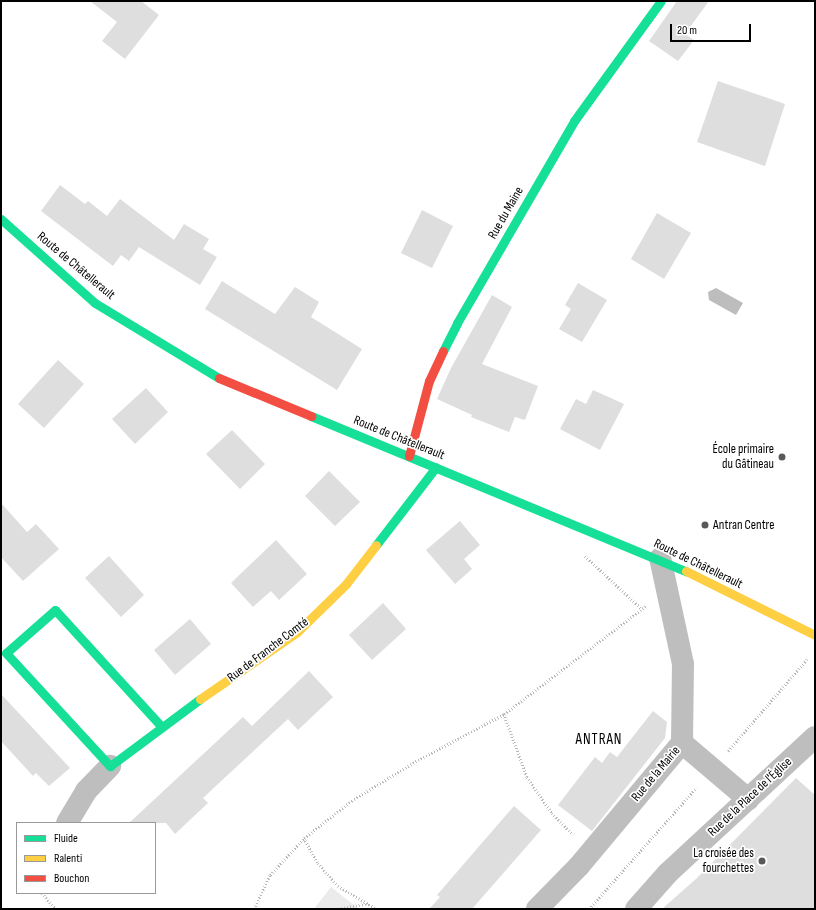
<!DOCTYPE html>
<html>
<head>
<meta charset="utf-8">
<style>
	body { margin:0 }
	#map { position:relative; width:816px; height:910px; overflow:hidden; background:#fff; font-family:"Sofia Sans Condensed",sans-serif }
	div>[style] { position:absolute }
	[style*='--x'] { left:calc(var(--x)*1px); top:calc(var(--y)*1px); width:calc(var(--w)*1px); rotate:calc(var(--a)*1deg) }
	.green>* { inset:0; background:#ebebeb }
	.water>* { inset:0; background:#bdbdbd }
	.building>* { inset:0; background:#dedede }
	.path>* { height:2.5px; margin-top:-1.25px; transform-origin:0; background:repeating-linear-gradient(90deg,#b9b9b9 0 1px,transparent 0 3px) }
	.street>* { height:22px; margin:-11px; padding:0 11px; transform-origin:11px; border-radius:11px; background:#bebebe }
	.fast>* { height:9px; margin:-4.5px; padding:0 4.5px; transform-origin:4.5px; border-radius:4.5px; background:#16e098 }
	.slow>* { height:9px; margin:-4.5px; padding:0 4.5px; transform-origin:4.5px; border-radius:4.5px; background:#ffcf43 }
	.jam>* { height:9px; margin:-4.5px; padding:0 4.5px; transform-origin:4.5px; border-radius:4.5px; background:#f24e42 }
	.dots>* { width:11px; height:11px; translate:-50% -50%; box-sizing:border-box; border:2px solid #fff; border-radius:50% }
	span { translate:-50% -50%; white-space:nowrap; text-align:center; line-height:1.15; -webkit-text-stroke:3.5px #fff; paint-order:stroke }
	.street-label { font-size:13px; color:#000 }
	.poi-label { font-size:13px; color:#000 }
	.right { translate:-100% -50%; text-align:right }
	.left { translate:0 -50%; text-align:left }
	.quarter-label { font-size:15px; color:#000; letter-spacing:1px }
	.frame { position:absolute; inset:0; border:2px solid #000; pointer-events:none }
	.legend { position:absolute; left:16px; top:822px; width:140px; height:72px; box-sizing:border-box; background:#fff; border:1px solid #999; margin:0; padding:5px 7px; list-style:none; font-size:12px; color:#000 }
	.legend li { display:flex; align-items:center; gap:8px; height:20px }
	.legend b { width:20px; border:1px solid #999 }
	.scale { position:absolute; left:670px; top:24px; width:81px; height:18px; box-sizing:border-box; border:2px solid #000; border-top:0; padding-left:5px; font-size:12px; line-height:14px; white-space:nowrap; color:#000; -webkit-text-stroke:3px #fff; paint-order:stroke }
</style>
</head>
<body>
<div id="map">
	<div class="green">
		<div style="clip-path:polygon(331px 887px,359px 909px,314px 909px)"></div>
	</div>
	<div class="water">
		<div style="clip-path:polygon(716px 288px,743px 303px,736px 315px,709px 300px,708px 292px)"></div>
	</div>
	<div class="building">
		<div style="clip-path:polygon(90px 1px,141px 1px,159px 15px,125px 59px,102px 41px,117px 22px)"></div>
		<div style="clip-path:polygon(677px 1px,709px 1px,685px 34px,694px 40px,678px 61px,649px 41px)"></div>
		<div style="clip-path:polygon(718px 81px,785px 104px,765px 166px,697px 142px)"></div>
		<div style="clip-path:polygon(60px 185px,85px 204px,88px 201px,107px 216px,120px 199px,174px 240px,184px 224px,209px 239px,203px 249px,217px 257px,200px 285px,139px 247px,129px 261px,121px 255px,113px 266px,41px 211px)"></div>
		<div style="clip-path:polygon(422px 210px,453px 226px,432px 268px,401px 253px)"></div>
		<div style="clip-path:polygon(657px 213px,691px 233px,664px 279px,631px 259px)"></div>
		<div style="clip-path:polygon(222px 281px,275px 314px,295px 287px,319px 302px,311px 317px,362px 349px,337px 390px,205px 309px)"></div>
		<div style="clip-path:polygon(578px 283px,607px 300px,582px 342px,559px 329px,571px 309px,565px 305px)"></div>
		<div style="clip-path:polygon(492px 295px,512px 307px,482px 364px,538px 386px,525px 420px,515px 417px,509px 432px,471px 417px,472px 415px,437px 399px,451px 368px)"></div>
		<div style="clip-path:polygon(58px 360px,84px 384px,44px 428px,18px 404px)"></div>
		<div style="clip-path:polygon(146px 388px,168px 412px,135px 444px,112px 419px)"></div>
		<div style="clip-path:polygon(593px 390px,624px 404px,600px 450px,560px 429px,576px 399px,586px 404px)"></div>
		<div style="clip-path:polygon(232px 430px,265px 464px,240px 489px,206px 454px)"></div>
		<div style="clip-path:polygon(329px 471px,360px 502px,335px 526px,305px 496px)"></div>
		<div style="clip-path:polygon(1px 503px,27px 532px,36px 524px,59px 549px,23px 581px,1px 557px)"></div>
		<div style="clip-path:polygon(460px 521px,480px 545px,464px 559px,472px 569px,455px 584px,426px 550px)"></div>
		<div style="clip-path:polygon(276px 540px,307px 574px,279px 600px,271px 591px,253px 607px,231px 583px)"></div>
		<div style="clip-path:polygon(109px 556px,144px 595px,121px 617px,85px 578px)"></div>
		<div style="clip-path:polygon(383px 603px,406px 629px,372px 660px,349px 635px)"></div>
		<div style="clip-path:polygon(190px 619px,211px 644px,175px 675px,154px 650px)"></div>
		<div style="clip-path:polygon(309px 671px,333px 697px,298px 730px,288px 719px,203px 798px,208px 803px,175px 834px,166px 823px,129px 823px,243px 717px,252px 726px)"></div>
		<div style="clip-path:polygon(1px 694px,70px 768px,49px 786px,36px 773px,33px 776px,1px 741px)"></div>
		<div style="clip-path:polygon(653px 711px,667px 722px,665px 738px,592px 831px,558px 805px,595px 757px,602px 763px,610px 752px,617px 757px)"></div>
		<div style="clip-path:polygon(796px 778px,815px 795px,815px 909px,662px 909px,697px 878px)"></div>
		<div style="clip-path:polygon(514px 806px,541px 830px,472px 909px,429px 909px,440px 897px,437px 895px)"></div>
	</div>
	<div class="path">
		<div style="--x:585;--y:556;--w:78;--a:42.9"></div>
		<div style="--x:504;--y:714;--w:67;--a:69.9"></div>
		<div style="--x:527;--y:777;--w:44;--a:55.2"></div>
		<div style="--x:552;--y:813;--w:30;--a:46"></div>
		<div style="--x:728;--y:751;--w:121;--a:-49.3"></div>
		<div style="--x:304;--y:838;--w:29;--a:61"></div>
		<div style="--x:318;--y:863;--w:30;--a:49"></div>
		<div style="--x:338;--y:886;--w:45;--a:30.5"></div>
		<div style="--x:42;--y:893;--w:21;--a:49"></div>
		<div style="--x:254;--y:909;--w:38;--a:-65"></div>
		<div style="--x:270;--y:875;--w:50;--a:-47.4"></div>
		<div style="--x:304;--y:838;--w:63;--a:-38"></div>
		<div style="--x:354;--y:799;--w:75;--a:-31.4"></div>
		<div style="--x:418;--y:760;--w:98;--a:-28.1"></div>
		<div style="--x:504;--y:714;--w:178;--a:-37.3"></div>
		<div style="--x:338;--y:909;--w:32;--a:-11"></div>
		<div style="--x:589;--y:909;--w:162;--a:-48.5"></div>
	</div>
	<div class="street">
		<div style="--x:682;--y:743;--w:87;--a:40.3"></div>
		<div style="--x:67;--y:823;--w:37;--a:-59"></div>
		<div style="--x:86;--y:791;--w:35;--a:-46"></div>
		<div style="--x:537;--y:909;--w:60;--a:-45.7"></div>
		<div style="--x:579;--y:866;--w:160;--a:-50.1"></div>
		<div style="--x:682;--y:743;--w:79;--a:-89.3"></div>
		<div style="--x:683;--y:664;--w:108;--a:-102.2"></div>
		<div style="--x:636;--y:909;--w:48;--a:-48.4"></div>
		<div style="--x:668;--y:873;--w:200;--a:-42.8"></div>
	</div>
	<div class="fast">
		<div style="--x:1;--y:219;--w:126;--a:41.8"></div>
		<div style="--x:95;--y:303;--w:145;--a:31.2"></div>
		<div style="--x:443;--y:351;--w:31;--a:-63"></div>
		<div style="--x:457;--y:323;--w:233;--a:-59.9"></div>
		<div style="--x:574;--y:121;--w:148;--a:-54.1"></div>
		<div style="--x:311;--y:416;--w:406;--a:22.5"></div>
		<div style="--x:376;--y:545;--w:98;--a:-52.4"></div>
		<div style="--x:161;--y:726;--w:157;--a:-132.4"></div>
		<div style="--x:55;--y:610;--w:65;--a:138.7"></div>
		<div style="--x:6;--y:653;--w:154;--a:47.4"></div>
		<div style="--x:110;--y:766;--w:112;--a:-36.7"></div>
	</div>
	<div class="slow">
		<div style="--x:686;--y:571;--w:144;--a:26.4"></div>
		<div style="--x:200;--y:699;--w:118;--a:-34.6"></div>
		<div style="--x:297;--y:632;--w:69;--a:-44.4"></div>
		<div style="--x:346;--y:584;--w:49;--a:-52.4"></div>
	</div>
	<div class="jam">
		<div style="--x:219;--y:378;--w:100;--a:22.4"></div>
		<div style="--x:409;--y:456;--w:78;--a:-75.1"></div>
		<div style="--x:429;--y:381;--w:33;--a:-65"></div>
	</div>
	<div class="dots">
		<div style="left:782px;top:457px;background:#595959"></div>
		<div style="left:705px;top:525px;background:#595959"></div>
		<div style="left:762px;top:861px;background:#595959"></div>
	</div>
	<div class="street-label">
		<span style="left:506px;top:213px;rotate:-60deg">Rue du Maine</span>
		<span style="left:76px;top:266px;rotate:40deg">Route de Châtellerault</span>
		<span style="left:399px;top:438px;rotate:22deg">Route de Châtellerault</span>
		<span style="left:698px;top:564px;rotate:26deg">Route de Châtellerault</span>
		<span style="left:268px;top:650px;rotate:-37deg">Rue de Franche Comté</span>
		<span style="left:656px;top:774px;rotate:-50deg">Rue de la Mairie</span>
		<span style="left:750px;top:797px;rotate:-43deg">Rue de la Place de l'Église</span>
	</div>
	<div class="poi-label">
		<span class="right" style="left:774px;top:457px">École primaire<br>du Gâtineau</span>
		<span class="left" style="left:713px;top:525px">Antran Centre</span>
		<span class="right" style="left:754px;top:861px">La croisée des<br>fourchettes</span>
	</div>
	<div class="quarter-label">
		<span style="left:599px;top:740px">ANTRAN</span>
	</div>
	<div class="frame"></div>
	<ul class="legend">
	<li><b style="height:5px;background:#16e098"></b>Fluide</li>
	<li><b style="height:5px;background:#ffcf43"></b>Ralenti</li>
	<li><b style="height:5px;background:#f24e42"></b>Bouchon</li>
	</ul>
	<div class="scale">20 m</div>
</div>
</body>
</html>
